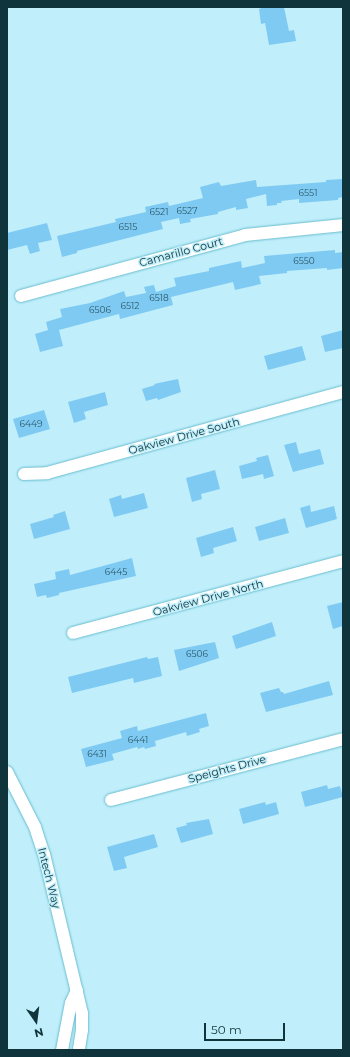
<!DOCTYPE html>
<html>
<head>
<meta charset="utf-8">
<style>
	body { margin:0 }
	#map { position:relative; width:350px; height:1057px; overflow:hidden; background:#c0effb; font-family:Montserrat,sans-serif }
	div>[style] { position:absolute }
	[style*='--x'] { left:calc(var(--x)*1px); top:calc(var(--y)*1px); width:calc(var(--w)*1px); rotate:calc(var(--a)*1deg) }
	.building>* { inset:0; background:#7fcaf3 }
	.roads { filter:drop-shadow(0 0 1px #69bcce) drop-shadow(0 0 1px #69bcce) }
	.street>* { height:12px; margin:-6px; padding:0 6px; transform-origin:6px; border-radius:6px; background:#fff }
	span { translate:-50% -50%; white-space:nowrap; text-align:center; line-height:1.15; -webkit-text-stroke:3px #c0effb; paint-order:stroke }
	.number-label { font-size:9px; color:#2c5a69 }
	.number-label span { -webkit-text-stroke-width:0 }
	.street-label { font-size:11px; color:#10343b }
	.frame { position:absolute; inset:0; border:8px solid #10343b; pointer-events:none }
	.north { position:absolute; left:16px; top:1001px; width:40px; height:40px; -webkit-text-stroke:3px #c0effb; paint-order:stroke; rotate:166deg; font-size:11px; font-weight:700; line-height:16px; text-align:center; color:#10343b }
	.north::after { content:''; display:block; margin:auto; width:14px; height:18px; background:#10343b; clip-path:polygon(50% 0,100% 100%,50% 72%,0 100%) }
	.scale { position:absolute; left:204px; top:1023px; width:81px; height:18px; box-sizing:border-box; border:2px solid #10343b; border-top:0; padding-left:5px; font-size:12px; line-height:14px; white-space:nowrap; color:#10343b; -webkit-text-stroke:3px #c0effb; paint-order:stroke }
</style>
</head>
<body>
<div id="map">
	<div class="building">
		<div style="clip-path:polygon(264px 7px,284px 7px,289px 31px,294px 30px,296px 41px,269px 45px,266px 28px,265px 23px,261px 24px,259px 9px)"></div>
		<div style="clip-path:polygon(343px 179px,343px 197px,338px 198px,338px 200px,299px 203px,299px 199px,281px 201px,282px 203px,277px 203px,277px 205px,267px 206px,266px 194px,246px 199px,248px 208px,236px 210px,236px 207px,218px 212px,218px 214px,190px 219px,191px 222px,180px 224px,179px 218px,161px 222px,163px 229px,77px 251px,77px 253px,62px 257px,57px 236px,116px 222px,115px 219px,146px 212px,145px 207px,168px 202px,169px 206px,203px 198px,200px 187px,219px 182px,221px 186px,256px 180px,257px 187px,326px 182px,326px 180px)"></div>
		<div style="clip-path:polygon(47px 223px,52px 240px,38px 243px,40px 251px,30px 254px,27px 245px,7px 250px,7px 233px)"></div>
		<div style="clip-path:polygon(335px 250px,335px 253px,343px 252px,343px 268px,327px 270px,327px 268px,287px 271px,287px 273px,259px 276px,261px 284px,235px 290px,233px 282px,171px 297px,173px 305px,120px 319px,119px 314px,59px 330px,63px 346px,40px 352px,35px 334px,48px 330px,46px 322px,62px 317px,60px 309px,90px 303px,124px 291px,126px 297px,146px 293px,144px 287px,154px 285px,156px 292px,176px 286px,174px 278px,209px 271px,209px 268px,241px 261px,242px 268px,265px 263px,264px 256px)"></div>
		<div style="clip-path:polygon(343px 330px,343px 348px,325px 352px,321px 336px)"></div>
		<div style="clip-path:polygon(302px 346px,306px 360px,268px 370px,264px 356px)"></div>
		<div style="clip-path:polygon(178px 379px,181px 392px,158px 400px,157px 398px,146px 401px,142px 389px,155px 385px,154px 384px)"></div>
		<div style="clip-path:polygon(105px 392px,108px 405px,84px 412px,86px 419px,74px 423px,68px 402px)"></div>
		<div style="clip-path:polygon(44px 410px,50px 429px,19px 438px,13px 419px)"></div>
		<div style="clip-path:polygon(296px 442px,299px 454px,320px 449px,324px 464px,293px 472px,284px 445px)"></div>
		<div style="clip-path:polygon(268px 455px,274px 476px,264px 479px,263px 474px,242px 479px,239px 466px,257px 461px,256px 458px)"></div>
		<div style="clip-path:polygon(215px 470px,220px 489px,201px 494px,202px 499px,192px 502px,186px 478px)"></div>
		<div style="clip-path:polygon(144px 493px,148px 508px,114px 517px,109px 499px,121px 495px,122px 499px)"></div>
		<div style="clip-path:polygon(310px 505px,311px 512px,334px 506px,337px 519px,306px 528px,300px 508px)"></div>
		<div style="clip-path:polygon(65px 511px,70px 529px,34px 539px,30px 524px,54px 517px,53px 515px)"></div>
		<div style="clip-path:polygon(285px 518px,289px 533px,259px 541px,255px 527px)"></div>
		<div style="clip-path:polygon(233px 527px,237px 541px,213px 548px,214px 553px,201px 557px,196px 538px)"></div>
		<div style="clip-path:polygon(132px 558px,136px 576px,59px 593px,59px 595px,47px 598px,46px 595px,37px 597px,34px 584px,56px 579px,55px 572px,69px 569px,70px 575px)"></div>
		<div style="clip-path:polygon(343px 602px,343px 626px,333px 629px,327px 606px)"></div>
		<div style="clip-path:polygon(272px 622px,276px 636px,236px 649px,232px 636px)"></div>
		<div style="clip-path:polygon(215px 642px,219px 658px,179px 671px,174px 650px)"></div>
		<div style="clip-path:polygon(147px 657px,148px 659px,158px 657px,162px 676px,134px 683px,133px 678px,72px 693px,68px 677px)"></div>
		<div style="clip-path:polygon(329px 681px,333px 695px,266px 712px,260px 693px,279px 688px,281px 692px,283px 692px,284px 694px)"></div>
		<div style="clip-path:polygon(206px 713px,209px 726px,199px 729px,200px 732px,187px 736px,186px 732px,155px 741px,156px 746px,145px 749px,144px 747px,138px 749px,137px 747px,112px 754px,114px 760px,86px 767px,81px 749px,122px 738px,120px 731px,137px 726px,138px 731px)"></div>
		<div style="clip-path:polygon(327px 785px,328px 789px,340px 786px,343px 797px,305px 807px,301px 792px)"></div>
		<div style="clip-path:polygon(265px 802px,266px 805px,276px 802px,279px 814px,243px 824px,239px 809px)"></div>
		<div style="clip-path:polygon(209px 819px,213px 834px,181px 843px,176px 828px,187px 825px,186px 823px)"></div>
		<div style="clip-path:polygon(154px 834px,158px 847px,124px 857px,127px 868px,114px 871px,107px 847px)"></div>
	</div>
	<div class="roads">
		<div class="street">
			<div style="--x:21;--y:296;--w:232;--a:-15.2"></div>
			<div style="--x:245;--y:235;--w:99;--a:-5.8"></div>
			<div style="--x:24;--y:474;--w:23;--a:-2"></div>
			<div style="--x:47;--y:473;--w:307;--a:-15.3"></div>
			<div style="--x:73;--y:633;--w:279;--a:-14.9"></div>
			<div style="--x:7;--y:772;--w:62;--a:63"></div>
			<div style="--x:35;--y:827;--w:28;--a:72"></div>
			<div style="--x:44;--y:854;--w:163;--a:76.6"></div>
			<div style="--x:82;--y:1013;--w:17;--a:90"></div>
			<div style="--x:82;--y:1030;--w:20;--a:99"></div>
			<div style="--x:111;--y:800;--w:240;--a:-14.7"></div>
			<div style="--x:62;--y:1050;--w:48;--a:-79.2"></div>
			<div style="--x:71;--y:1003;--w:14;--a:-65"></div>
		</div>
	</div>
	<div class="number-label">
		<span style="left:308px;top:193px">6551</span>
		<span style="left:187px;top:211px">6527</span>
		<span style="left:159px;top:212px">6521</span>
		<span style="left:128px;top:227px">6515</span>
		<span style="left:304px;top:261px">6550</span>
		<span style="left:159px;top:298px">6518</span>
		<span style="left:130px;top:306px">6512</span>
		<span style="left:100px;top:310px">6506</span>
		<span style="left:31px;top:424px">6449</span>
		<span style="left:116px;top:572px">6445</span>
		<span style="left:197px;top:654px">6506</span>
		<span style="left:138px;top:740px">6441</span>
		<span style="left:97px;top:754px">6431</span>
	</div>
	<div class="street-label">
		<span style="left:181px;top:252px;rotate:-15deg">Camarillo Court</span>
		<span style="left:184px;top:436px;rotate:-15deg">Oakview Drive South</span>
		<span style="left:208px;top:598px;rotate:-15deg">Oakview Drive North</span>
		<span style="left:227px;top:769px;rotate:-15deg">Speights Drive</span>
		<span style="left:49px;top:878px;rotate:76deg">Intech Way</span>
	</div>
	<div class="frame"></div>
	<div class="north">N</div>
	<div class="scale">50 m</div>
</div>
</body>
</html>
